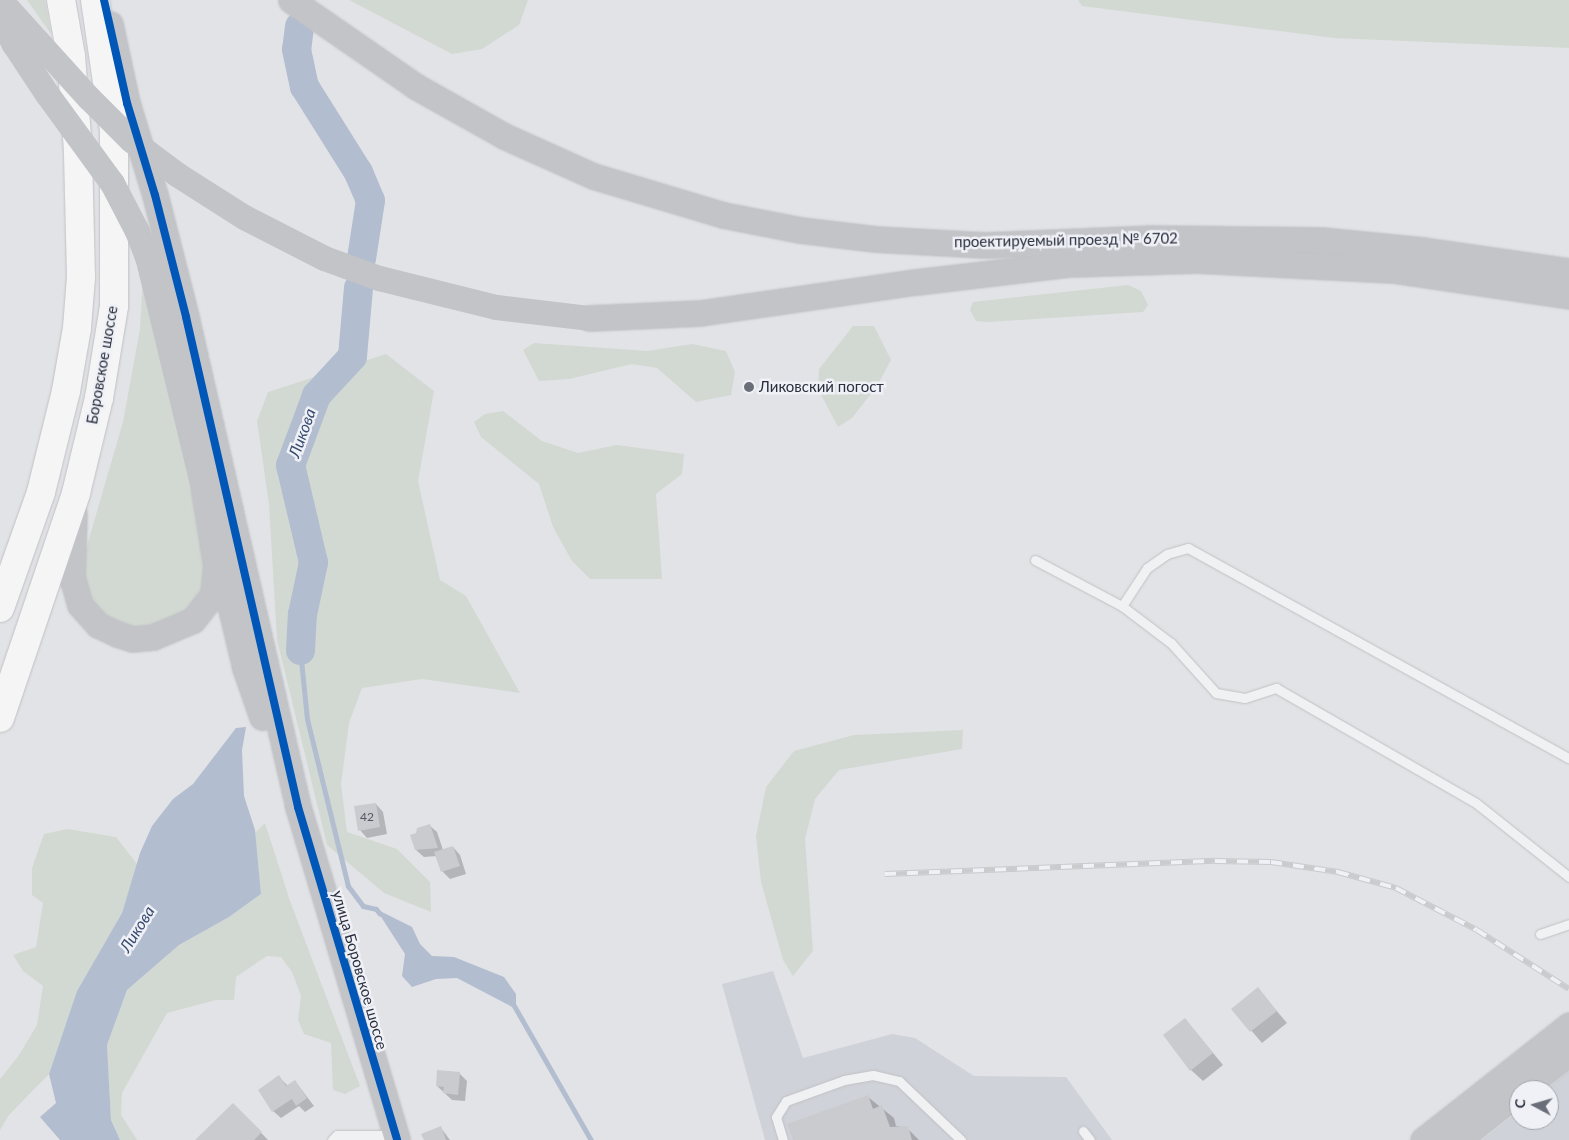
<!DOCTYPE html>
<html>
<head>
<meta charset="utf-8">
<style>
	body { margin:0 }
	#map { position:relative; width:1569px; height:1140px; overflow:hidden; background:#e2e3e6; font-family:Lato,sans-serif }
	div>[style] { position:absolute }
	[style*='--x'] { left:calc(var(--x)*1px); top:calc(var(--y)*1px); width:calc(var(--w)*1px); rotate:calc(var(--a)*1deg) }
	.built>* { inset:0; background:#d0d2d9 }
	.green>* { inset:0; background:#d2d9d2 }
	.water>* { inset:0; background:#b2bdd0 }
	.shadow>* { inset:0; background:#0003 }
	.stream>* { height:5px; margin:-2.5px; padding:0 2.5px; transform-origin:2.5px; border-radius:2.5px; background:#b2bdd0 }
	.river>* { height:29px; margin:-14.5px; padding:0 14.5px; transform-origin:14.5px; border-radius:14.5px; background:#b2bdd0 }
	.building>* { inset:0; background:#cacbce }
	.roads { filter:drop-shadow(0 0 1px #c0c1c4) drop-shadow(0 0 1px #c0c1c4) }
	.lane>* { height:9px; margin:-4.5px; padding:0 4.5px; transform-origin:4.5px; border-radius:4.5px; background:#f0f1f3 }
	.secondary>* { height:25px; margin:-12.5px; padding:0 12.5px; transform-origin:12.5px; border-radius:12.5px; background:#c2c4c8 }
	.primary>* { height:28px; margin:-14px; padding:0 14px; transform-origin:14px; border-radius:14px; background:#f5f5f6 }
	.rail>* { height:5.5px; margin-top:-2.75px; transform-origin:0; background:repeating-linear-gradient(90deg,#eff1f6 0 11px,#cacbcd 0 22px); box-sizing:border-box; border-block:1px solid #cacbcd }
	.secondary-bridge>* { height:25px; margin:-12.5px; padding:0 12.5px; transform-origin:12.5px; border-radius:12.5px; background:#c2c4c8 }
	.cycleway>* { height:8px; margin:-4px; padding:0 4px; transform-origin:4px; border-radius:4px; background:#0057b8 }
	.dots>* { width:14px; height:14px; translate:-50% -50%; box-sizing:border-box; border:2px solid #eff1f6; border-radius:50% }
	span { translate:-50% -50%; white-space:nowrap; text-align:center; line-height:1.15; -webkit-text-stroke:5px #eff1f6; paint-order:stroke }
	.number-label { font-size:12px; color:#535763 }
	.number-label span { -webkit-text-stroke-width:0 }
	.street-label { font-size:15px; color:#2a2f3e }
	.poi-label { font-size:15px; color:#2a2f3e }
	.left { translate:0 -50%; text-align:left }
	.water-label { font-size:16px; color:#374a6f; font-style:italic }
	.north { position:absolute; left:1509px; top:1080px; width:50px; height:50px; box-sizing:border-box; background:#eff1f6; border:1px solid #a0a3ac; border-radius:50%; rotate:276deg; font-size:14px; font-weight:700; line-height:20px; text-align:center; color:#2a2f3e }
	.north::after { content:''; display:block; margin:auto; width:18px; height:22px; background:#6a6e79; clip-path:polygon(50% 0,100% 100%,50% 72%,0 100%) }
</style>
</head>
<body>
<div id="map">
	<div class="built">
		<div style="clip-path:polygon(773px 971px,803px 1058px,892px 1034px,915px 1038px,974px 1076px,1066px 1077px,1112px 1140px,765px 1140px,722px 984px)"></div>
		<div style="clip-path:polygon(1569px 1071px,1569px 1140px,1482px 1140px,1519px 1111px,1519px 1120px,1549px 1120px,1549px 1090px,1546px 1090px)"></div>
	</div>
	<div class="green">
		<div style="clip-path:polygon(27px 0,45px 0,51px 34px)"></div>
		<div style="clip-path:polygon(349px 0,528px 0,519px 25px,482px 49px,452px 54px)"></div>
		<div style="clip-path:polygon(1078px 0,1569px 0,1569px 48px,1334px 38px,1082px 6px)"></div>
		<div style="clip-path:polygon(143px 277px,206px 537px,203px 589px,187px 610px,167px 623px,133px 629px,103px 615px,83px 589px,84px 556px,123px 422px,140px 329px)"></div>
		<div style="clip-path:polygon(1128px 285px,1141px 291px,1148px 305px,1143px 312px,988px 322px,976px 321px,970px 310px,973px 302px)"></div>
		<div style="clip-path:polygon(853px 326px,874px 326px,891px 360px,877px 386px,852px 418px,838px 427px,818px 389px,819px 369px)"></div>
		<div style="clip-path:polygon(534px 343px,647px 351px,692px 344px,726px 351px,735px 372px,731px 395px,696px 402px,657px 368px,632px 364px,569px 379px,539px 381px,523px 350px)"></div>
		<div style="clip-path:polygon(386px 354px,434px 391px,418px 481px,440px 580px,466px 596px,520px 693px,422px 679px,362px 688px,349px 723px,341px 784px,347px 832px,397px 849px,430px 882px,431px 912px,384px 893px,327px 845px,277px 640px,269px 504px,257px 421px,268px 392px)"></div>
		<div style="clip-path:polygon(503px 411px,542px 441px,578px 453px,617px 445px,684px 454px,682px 474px,656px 494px,662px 579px,590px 579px,572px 561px,553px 527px,539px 484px,481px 437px,474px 422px,485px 414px)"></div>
		<div style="clip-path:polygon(963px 730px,962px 749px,839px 770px,815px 799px,805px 839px,813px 951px,793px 976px,783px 960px,761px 882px,756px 836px,766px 787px,794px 751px,854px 735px)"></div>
		<div style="clip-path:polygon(265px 823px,290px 901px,360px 1086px,345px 1094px,333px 1090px,331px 1043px,304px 1034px,298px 1020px,301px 996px,292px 972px,281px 957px,267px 956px,236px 977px,234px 1000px,216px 1000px,167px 1013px,122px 1093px,121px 1115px,137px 1140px,120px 1140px,111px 1120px,107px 1045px,127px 990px,179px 945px,229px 917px,261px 894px,255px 833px)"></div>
		<div style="clip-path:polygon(67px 829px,116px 837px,137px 864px,122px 913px,77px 991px,49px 1074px,9px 1115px,0 1130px,0 1079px,19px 1055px,37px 1025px,43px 986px,23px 971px,13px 955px,36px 947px,43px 903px,32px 895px,32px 868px,44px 834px)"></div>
	</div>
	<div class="water">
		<div style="clip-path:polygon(246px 727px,242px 750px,244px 796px,255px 830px,261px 894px,229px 917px,179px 945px,127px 990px,107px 1045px,111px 1120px,120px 1140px,60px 1140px,40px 1117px,56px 1103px,49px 1074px,77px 991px,122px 913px,140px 853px,152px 826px,173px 799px,193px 784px,236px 728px)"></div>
		<div style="clip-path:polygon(376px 909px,412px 927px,420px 944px,432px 956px,454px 957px,504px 977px,516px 994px,516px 1009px,457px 978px,436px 979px,412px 987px,402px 976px,405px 954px)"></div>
	</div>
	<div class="shadow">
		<div style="clip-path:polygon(376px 804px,383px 812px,387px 834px,367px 838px,360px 830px)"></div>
		<div style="clip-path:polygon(429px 825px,437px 832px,443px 850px,453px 847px,460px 855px,466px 874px,450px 879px,443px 872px,437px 856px,424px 857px,416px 850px)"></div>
		<div style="clip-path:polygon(1258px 989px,1287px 1023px,1262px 1043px,1233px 1009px)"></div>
		<div style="clip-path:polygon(1185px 1019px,1223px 1065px,1203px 1081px,1191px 1070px)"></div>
		<div style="clip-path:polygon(459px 1073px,467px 1081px,465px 1101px,452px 1100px,437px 1086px)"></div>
		<div style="clip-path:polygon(279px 1077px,288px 1086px,295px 1081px,314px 1106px,305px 1112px,299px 1106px,281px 1118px,273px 1111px)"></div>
		<div style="clip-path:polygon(868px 1097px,894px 1118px,896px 1126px,907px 1128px,919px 1140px,794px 1140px)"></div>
		<div style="clip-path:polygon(233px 1104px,268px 1140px,196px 1140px)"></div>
		<div style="clip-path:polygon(441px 1128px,450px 1140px,425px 1140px)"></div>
	</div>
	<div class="stream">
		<div style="--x:300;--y:650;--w:69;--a:84.2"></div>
		<div style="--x:307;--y:719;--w:172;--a:76.2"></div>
		<div style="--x:348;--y:886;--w:25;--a:53"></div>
		<div style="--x:363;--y:906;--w:13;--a:13"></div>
		<div style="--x:376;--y:909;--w:6;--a:51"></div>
		<div style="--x:513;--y:1004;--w:157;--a:60.2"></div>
	</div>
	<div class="river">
		<div style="--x:299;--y:26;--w:23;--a:97"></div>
		<div style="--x:296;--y:49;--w:38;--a:78"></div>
		<div style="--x:304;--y:86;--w:102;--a:57.9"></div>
		<div style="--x:358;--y:172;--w:30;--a:67"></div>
		<div style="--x:370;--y:200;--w:59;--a:98.8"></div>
		<div style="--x:300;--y:650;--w:36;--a:-87"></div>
		<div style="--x:302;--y:614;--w:53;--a:-78.1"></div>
		<div style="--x:313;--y:562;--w:100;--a:-103.3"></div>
		<div style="--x:290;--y:465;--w:75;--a:-69.6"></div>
		<div style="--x:316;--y:395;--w:53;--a:-47.3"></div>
		<div style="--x:352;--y:356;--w:69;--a:-85"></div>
	</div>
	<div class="building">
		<div style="clip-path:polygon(376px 803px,380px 827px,358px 831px,354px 806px)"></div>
		<div style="clip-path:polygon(430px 824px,438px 848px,415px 850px,410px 835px,416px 833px,417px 828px)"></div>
		<div style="clip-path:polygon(453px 846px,460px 866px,441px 872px,434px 852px)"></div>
		<div style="clip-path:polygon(1258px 987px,1277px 1011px,1250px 1032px,1231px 1009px)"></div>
		<div style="clip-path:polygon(1185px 1018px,1213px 1053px,1190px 1071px,1163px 1035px)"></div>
		<div style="clip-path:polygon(437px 1070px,460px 1072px,458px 1095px,443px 1093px,444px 1087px,436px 1086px)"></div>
		<div style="clip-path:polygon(279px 1075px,286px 1086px,295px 1080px,307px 1098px,296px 1106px,292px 1099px,272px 1112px,258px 1090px)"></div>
		<div style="clip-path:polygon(868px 1095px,873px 1109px,882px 1105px,890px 1127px,908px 1126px,912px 1140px,793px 1140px,787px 1124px)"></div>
		<div style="clip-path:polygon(233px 1103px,262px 1132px,254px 1140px,195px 1140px)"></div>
		<div style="clip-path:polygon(441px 1126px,446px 1140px,424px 1140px,421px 1134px)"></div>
	</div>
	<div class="roads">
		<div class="lane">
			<div style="--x:1035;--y:560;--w:98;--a:27.9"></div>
			<div style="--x:1122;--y:606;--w:61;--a:37.1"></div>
			<div style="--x:1171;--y:643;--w:67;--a:48"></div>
			<div style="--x:1216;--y:693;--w:29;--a:10"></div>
			<div style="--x:1245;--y:698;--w:33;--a:-18"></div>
			<div style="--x:1276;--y:688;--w:231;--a:29.9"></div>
			<div style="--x:1476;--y:803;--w:119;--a:38.5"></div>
			<div style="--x:1122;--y:606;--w:45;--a:-56.7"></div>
			<div style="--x:1147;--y:568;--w:24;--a:-35"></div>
			<div style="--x:1167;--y:554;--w:22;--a:-16"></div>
			<div style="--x:1188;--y:548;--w:435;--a:28.9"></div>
			<div style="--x:1540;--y:934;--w:31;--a:-19"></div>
			<div style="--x:1083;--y:1131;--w:11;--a:52"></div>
			<div style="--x:332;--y:1140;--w:7;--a:-45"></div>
			<div style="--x:337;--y:1135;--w:58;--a:0"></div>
			<div style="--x:783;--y:1140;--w:24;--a:-107"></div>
			<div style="--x:776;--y:1117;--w:19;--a:-58"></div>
			<div style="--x:786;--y:1101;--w:62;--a:-19.9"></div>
			<div style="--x:844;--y:1080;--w:29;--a:-10"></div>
			<div style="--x:873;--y:1075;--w:27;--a:13"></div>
			<div style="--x:899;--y:1081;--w:86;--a:43.6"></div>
		</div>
		<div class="secondary">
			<div style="--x:291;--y:0;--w:151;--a:34.7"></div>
			<div style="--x:415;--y:86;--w:102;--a:29.3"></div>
			<div style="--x:504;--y:136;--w:98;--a:24.2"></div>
			<div style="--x:593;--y:176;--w:136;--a:16.7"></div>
			<div style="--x:723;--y:215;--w:78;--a:11"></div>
			<div style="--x:800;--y:230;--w:76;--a:6.8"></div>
			<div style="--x:875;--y:239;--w:110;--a:3.1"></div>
			<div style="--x:985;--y:245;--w:164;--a:-2.4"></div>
			<div style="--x:1149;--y:238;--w:172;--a:0.7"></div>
			<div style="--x:1321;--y:240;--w:102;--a:5.6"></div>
			<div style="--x:1423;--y:250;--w:148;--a:8.2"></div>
			<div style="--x:110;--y:24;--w:81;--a:77.9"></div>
			<div style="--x:127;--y:103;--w:96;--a:73.1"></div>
			<div style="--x:155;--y:195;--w:126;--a:75.7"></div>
			<div style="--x:186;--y:317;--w:503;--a:77.12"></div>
			<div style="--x:298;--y:807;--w:347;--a:73.4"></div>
			<div style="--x:590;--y:318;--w:110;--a:-2.6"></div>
			<div style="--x:700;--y:313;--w:218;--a:-8.2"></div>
			<div style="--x:916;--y:282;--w:155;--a:-6.7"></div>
			<div style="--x:1070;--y:264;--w:127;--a:-1.8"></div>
			<div style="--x:1197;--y:260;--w:196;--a:2.9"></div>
			<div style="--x:1393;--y:270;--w:178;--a:8.4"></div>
			<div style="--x:74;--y:513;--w:64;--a:91.8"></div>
			<div style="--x:72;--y:577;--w:29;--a:74"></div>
			<div style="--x:80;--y:605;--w:27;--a:48"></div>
			<div style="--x:98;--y:625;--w:21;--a:25"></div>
			<div style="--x:117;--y:634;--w:16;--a:18"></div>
			<div style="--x:132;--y:639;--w:21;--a:-5"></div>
			<div style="--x:153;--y:637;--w:43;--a:-23"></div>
			<div style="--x:193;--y:620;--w:33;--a:-52"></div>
			<div style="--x:213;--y:594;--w:28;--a:-84"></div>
			<div style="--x:216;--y:566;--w:76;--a:-99.1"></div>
			<div style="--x:221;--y:567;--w:104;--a:76.6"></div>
			<div style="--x:245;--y:668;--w:52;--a:70.9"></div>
			<div style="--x:1522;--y:1090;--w:60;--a:-38.2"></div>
			<div style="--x:1423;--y:1140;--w:186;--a:-38.2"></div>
			<div style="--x:1458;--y:1140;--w:78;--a:-38.2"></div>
		</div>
		<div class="primary">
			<div style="--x:0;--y:608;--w:123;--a:-70.5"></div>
			<div style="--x:41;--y:492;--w:104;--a:-76.1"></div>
			<div style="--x:66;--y:391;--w:64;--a:-80.1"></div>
			<div style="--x:77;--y:328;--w:51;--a:-85.5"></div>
			<div style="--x:81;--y:277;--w:126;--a:-91.4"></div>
			<div style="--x:78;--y:151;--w:95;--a:-94.2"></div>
			<div style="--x:71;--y:56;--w:57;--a:-100.1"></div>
			<div style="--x:0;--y:718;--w:237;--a:-71.3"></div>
			<div style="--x:76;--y:493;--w:98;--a:-76.4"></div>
			<div style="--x:99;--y:398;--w:93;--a:-80.7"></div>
			<div style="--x:114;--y:306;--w:176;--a:-90"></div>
			<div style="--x:114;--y:130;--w:131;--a:-98.3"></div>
		</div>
	</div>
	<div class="rail">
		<div style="--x:885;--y:874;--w:330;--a:-2.3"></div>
		<div style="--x:1215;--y:861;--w:56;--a:1"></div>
		<div style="--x:1271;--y:862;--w:68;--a:8.5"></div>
		<div style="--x:1338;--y:872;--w:60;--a:15.4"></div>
		<div style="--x:1396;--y:888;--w:91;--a:27.4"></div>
		<div style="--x:1477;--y:930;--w:109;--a:32.7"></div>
	</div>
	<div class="secondary-bridge">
		<div style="--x:0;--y:0;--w:132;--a:47.8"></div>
		<div style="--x:89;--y:98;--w:59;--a:45"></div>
		<div style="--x:131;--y:140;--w:59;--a:36.7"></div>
		<div style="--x:178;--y:175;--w:78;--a:32.5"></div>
		<div style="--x:244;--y:217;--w:90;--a:27.1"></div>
		<div style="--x:324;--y:258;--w:59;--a:20"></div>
		<div style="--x:379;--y:278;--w:121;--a:13.9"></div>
		<div style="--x:496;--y:307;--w:95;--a:6.7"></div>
		<div style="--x:0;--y:17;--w:30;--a:63"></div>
		<div style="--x:14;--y:44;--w:60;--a:56.6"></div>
		<div style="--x:47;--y:94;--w:110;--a:53.9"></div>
		<div style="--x:112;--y:183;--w:54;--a:62.5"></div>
		<div style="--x:137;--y:231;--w:31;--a:69"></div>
		<div style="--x:148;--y:260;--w:238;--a:76.4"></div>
	</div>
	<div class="cycleway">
		<div style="--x:104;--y:0;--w:106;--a:77.4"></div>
		<div style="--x:127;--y:103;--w:96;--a:73.1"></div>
		<div style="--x:155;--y:195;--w:126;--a:75.7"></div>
		<div style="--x:186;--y:317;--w:503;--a:77.12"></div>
		<div style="--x:298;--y:807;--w:347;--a:73.4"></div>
	</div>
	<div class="dots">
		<div style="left:749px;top:387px;background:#6a6e79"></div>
	</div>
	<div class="number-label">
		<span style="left:367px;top:817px">42</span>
	</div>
	<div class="street-label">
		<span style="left:1066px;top:240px;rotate:-1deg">проектируемый проезд № 6702</span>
		<span style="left:102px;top:365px;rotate:-80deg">Боровское шоссе</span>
		<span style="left:360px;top:970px;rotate:74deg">улица Боровское шоссе</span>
	</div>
	<div class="poi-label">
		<span class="left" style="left:759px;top:387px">Ликовский погост</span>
	</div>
	<div class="water-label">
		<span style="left:302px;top:433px;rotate:-70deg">Ликова</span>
		<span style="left:137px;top:929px;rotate:-58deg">Ликова</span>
	</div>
	<div class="north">С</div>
</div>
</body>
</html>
